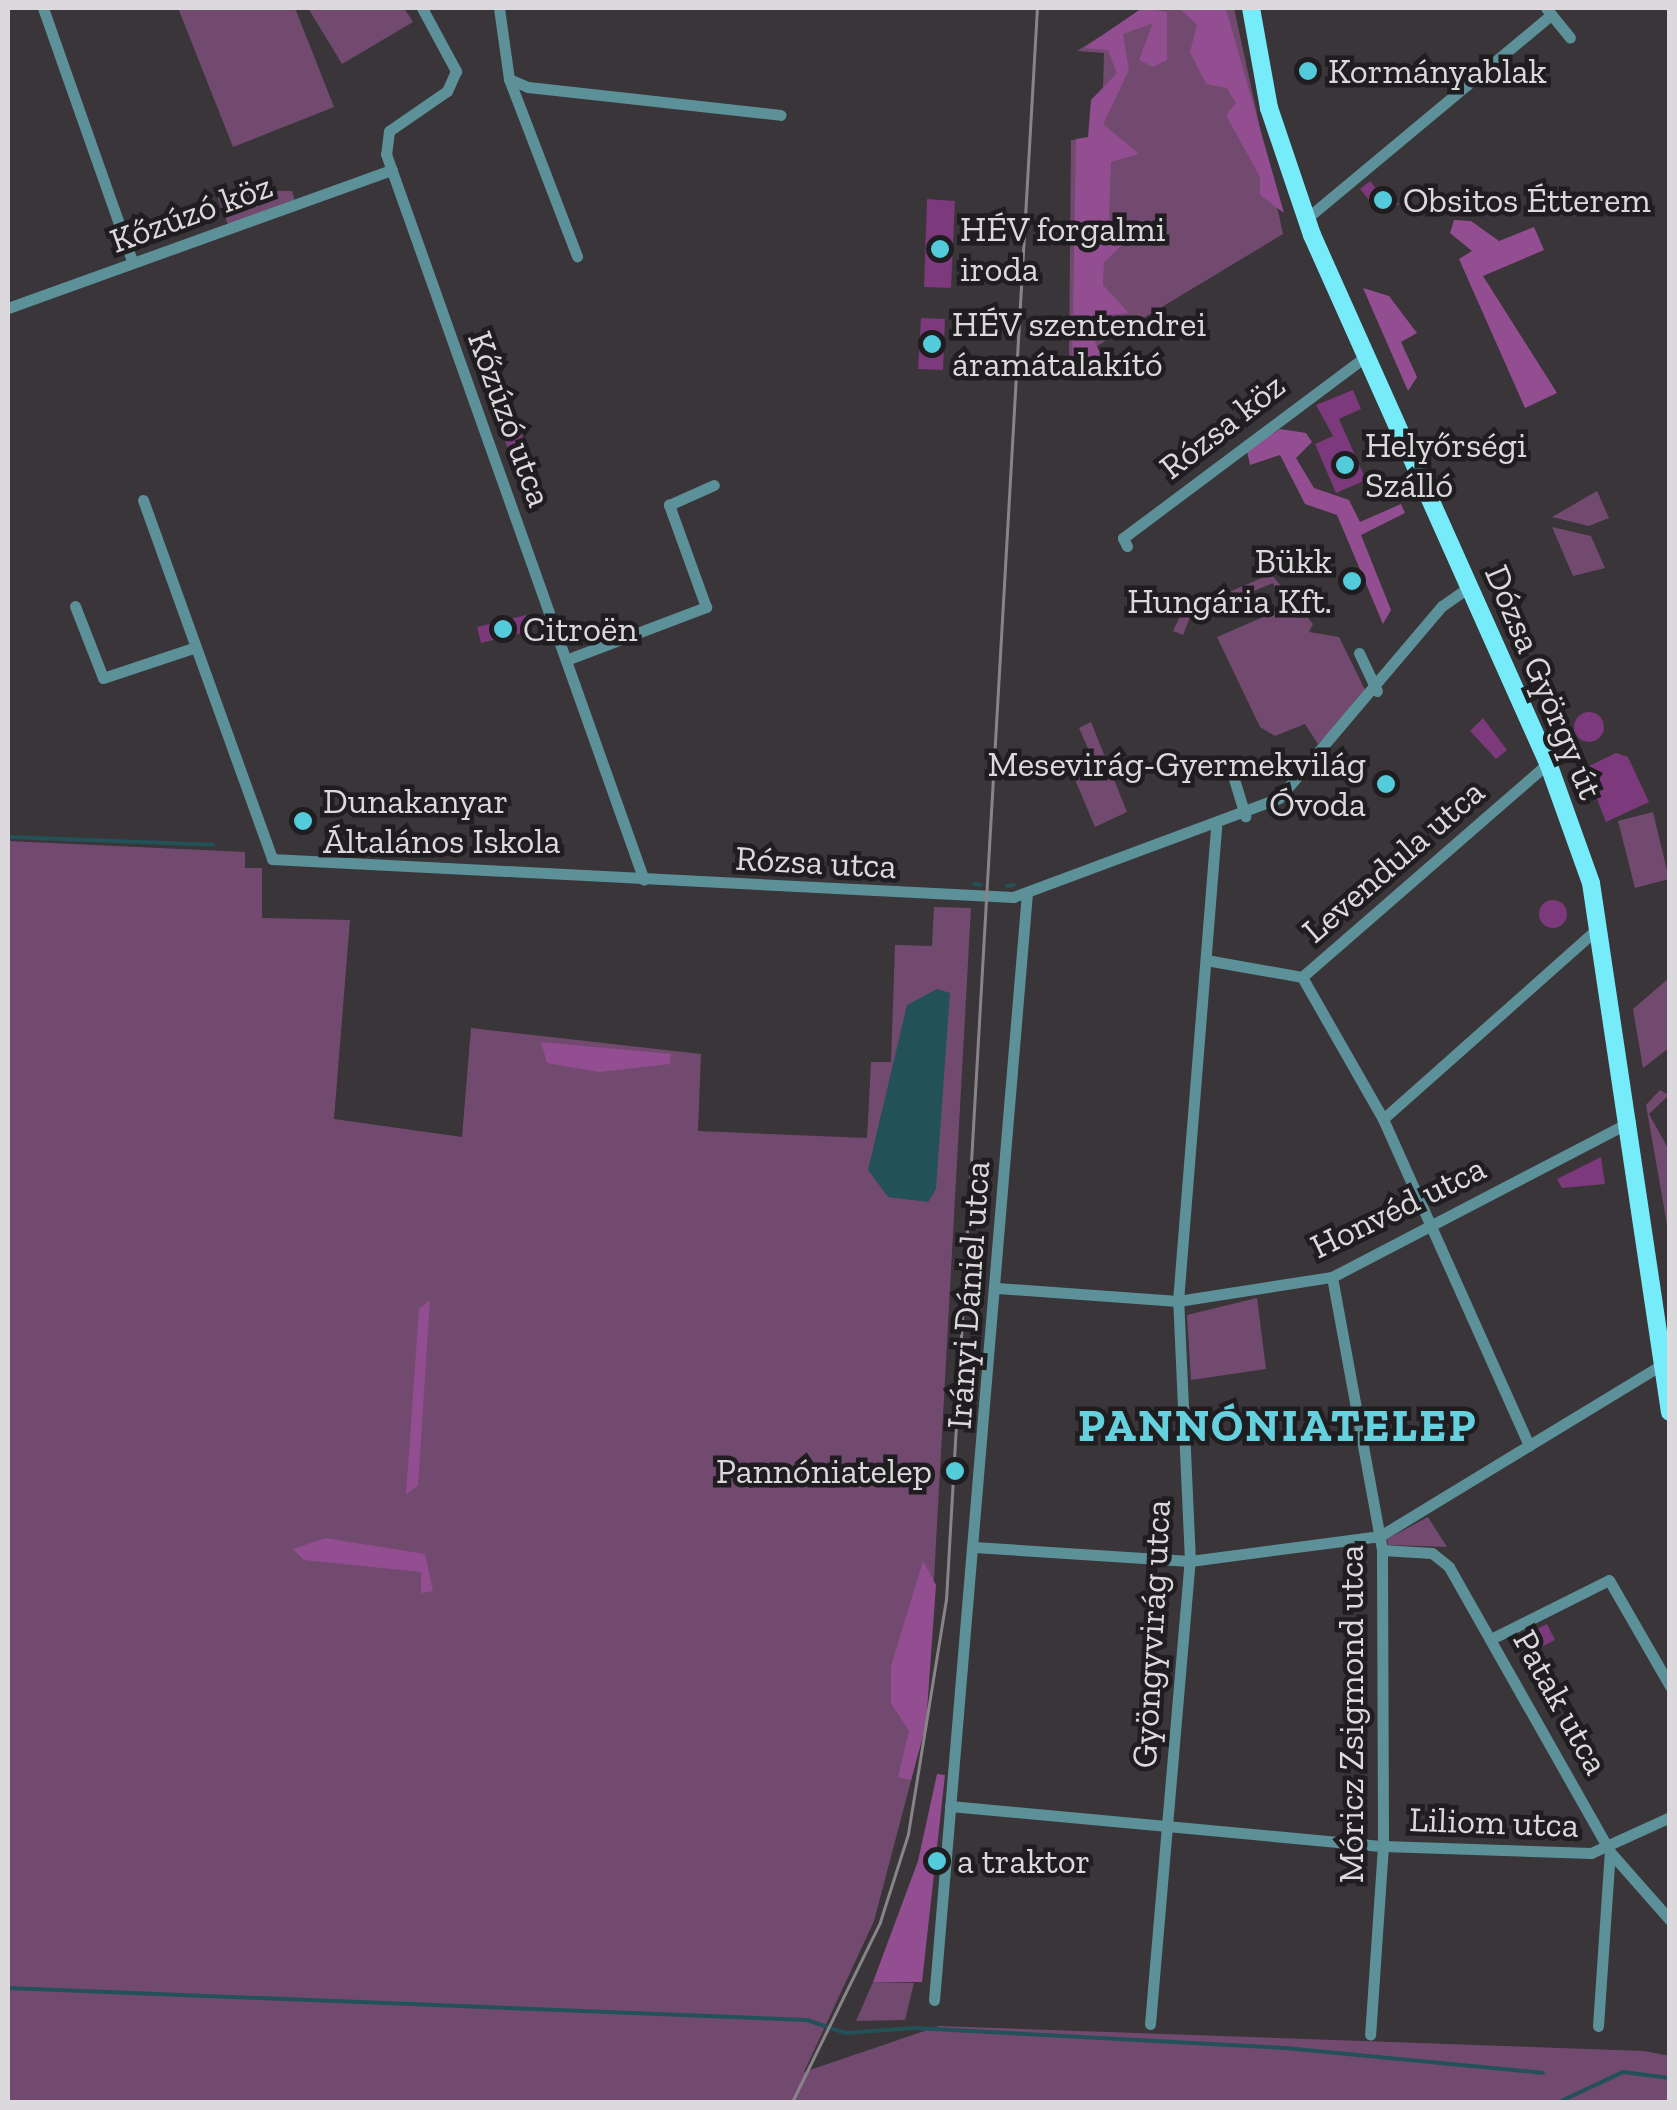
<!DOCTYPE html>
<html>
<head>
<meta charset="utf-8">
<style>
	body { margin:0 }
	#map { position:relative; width:1677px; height:2110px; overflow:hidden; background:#393539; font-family:"Zilla Slab",serif }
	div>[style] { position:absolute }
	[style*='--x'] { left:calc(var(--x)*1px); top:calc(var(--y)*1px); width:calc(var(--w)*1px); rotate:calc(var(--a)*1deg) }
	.green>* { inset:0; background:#724a70 }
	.forest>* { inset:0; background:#934e91 }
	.water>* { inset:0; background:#225157 }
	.stream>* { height:4px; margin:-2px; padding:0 2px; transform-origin:2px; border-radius:2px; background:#225157 }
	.building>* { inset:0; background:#7c397b }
	.round { border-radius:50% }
	.street>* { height:11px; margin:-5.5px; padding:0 5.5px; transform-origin:5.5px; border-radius:5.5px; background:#5c9199 }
	.primary>* { height:18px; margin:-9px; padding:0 9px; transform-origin:9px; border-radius:9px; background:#76ecfb }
	.tram>* { height:2.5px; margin:-1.25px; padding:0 1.25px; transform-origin:1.25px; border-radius:1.25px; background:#888588 }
	.dots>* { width:28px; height:28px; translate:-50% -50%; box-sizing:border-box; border:5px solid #1f1d1f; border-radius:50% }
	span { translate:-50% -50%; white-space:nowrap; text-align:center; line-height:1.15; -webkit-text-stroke:9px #1f1d1f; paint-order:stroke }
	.poi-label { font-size:35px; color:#dbd9db }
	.left { translate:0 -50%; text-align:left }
	.right { translate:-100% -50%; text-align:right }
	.street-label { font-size:35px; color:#dbd9db }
	.district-label { font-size:45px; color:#66d1de; font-weight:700; letter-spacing:2.5px }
	.frame { position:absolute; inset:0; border:10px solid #dbd9db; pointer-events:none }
</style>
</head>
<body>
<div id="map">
	<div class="green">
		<div style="clip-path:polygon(178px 8px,295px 8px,334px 107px,233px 147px)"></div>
		<div style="clip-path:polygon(308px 8px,404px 8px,413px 22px,342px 64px)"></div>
		<div style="clip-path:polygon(1145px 8px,1234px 8px,1283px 234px,1069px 363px,1071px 140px,1098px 138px,1103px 89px,1104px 53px,1077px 51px)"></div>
		<div style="clip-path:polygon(215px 190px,292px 191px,295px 201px,228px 225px)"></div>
		<div style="clip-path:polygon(1597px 491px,1609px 518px,1589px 526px,1552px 517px)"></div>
		<div style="clip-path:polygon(1552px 527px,1591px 536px,1605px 568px,1573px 576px)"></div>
		<div style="clip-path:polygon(1271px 574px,1313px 624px,1309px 632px,1339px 637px,1367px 694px,1318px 744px,1305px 724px,1275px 736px,1260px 727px,1217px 637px,1284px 608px,1273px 583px,1190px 617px,1183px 635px,1173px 631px,1182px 612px)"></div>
		<div style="clip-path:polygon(1091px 722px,1127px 812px,1095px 827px,1068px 763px,1090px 753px,1079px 728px)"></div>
		<div style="clip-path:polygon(1653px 812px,1669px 879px,1635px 888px,1618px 821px)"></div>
		<div style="clip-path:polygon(8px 841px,245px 852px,245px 868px,262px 868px,262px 918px,350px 920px,334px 1119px,462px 1137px,471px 1028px,701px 1054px,698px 1131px,867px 1138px,871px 1062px,891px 1062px,895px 945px,932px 946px,934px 907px,971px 908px,926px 1724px,874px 1921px,804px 2072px,939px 2026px,1644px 2051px,1670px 2056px,1669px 2102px,8px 2102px)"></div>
		<div style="clip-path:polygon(1669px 978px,1669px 1048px,1643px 1068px,1633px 1009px)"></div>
		<div style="clip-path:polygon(1660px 1090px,1669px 1095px,1649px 1114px,1669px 1150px,1669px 1236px,1646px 1105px)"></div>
		<div style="clip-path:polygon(1257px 1298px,1266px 1369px,1191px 1380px,1187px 1315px)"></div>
		<div style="clip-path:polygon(1428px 1517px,1447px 1547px,1388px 1545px,1387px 1539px)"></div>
		<div style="clip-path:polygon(873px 1982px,914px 1983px,905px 2020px,856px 2021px)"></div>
	</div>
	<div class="forest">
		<div style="clip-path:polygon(1142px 8px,1167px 12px,1167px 60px,1153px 67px,1139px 60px,1153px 23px,1123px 34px,1129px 70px,1103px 124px,1139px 154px,1111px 162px,1109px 218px,1117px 236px,1142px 223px,1153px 241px,1132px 236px,1104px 262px,1103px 285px,1129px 313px,1097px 316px,1089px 330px,1103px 359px,1072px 377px,1076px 139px,1088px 137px,1091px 100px,1117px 73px,1108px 50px,1084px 48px)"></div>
		<div style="clip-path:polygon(1179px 8px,1226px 9px,1284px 213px,1260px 195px,1260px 177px,1226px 115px,1236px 103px,1227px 88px,1206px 84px,1190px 52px,1197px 25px)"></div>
		<div style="clip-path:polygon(1471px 221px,1499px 241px,1534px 227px,1544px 250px,1483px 276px,1557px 393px,1525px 408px,1459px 259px,1472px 251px,1450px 233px,1454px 220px)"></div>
		<div style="clip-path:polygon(1363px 288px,1389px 296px,1417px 333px,1401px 342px,1417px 377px,1408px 391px)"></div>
		<div style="clip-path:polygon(1280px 429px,1306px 433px,1312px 442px,1296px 458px,1314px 488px,1349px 500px,1360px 522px,1401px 504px,1405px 513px,1361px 535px,1391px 610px,1383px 624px,1337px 515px,1305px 504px,1280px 455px,1250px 465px,1247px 451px)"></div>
		<div style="clip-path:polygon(541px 1042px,671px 1054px,670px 1064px,599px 1072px,547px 1063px)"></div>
		<div style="clip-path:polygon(430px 1300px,418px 1485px,406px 1495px,419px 1309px)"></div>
		<div style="clip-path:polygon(325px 1538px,425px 1554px,433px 1591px,421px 1593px,421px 1572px,304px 1560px,293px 1549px)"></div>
		<div style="clip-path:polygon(923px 1561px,936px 1585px,926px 1724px,911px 1780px,898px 1777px,909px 1731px,891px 1703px,891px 1666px)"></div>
		<div style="clip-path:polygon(937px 1774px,945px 1775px,922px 1982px,873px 1982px,918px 1861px)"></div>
	</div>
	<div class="water">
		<div style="clip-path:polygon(937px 989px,950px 993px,936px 1189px,928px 1202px,888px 1197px,868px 1170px,907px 1005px)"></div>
	</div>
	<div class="stream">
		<div style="--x:8;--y:837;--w:205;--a:2.2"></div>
		<div style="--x:974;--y:884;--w:7;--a:8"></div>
		<div style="--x:1007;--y:886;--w:7;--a:-8"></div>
		<div style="--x:8;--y:1988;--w:800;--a:2.29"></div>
		<div style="--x:807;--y:2020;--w:40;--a:18.9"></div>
		<div style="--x:845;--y:2033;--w:70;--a:-4.1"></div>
		<div style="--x:915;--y:2028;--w:371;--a:3.1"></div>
		<div style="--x:1285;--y:2048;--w:259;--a:5.5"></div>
		<div style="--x:1559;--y:2102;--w:71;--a:-25.1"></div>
		<div style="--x:1623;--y:2072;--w:47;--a:7.3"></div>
	</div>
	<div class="building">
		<div style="clip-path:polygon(1370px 181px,1382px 196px,1400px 204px,1379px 212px,1360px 189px)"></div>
		<div style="clip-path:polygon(927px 199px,955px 201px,951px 288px,924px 287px)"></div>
		<div style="clip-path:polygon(921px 318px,945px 319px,943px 370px,918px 369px)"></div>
		<div style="clip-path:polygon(1353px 390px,1361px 409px,1339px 419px,1366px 480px,1336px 493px,1315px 444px,1333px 436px,1316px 405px)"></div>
		<div style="clip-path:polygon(513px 411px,527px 448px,510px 454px,496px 418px)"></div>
		<div style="clip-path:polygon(526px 615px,530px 631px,481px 643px,477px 627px)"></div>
		<div class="round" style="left:1574px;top:712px;width:30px;height:30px"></div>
		<div style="clip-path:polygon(1483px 718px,1507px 750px,1496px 759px,1470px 731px)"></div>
		<div style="clip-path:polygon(1616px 753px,1628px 757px,1649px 802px,1606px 822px,1585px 768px)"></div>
		<div class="round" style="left:1539px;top:900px;width:28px;height:28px"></div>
		<div style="clip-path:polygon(1601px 1157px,1605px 1184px,1562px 1188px,1557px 1179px)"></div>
		<div style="clip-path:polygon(1547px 1624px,1555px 1640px,1529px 1653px,1521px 1637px)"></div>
	</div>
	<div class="street">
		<div style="--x:43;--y:8;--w:270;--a:70.6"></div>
		<div style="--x:422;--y:8;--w:72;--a:61.6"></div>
		<div style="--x:456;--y:71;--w:22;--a:114"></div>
		<div style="--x:447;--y:91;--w:70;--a:145.4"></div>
		<div style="--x:389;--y:131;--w:23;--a:97"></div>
		<div style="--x:386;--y:154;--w:770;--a:70.44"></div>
		<div style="--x:499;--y:8;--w:72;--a:82"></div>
		<div style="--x:509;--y:79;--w:21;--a:23"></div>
		<div style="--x:528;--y:87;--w:254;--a:6.3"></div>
		<div style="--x:1546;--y:8;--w:38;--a:51"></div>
		<div style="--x:509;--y:79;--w:190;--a:69"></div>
		<div style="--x:1306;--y:219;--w:319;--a:-39.8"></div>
		<div style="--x:8;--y:308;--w:408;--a:-19.8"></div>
		<div style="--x:143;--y:500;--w:381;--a:70.2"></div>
		<div style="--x:272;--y:859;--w:742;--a:2.94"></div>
		<div style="--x:1013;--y:897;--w:284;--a:-20.4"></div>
		<div style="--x:1279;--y:798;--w:252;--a:-49.7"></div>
		<div style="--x:1442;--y:606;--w:33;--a:-35"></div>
		<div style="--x:1127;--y:546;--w:9;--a:-117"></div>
		<div style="--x:1123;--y:538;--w:304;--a:-36.8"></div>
		<div style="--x:75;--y:606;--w:77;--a:68.7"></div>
		<div style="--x:103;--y:678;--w:95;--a:-18.4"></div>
		<div style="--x:1359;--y:653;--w:42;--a:64.7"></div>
		<div style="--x:566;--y:660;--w:150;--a:-20.7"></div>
		<div style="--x:706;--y:607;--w:109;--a:-109.9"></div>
		<div style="--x:669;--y:505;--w:49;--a:-24"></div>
		<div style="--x:1234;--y:779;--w:39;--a:73"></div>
		<div style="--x:1206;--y:960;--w:97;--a:10"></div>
		<div style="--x:1302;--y:977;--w:326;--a:-41"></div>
		<div style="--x:1302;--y:977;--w:163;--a:60.3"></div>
		<div style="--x:1383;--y:1119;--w:358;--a:65.9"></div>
		<div style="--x:1383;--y:1119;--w:290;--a:-41.6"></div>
		<div style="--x:1332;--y:1277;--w:278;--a:79.6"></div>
		<div style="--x:1382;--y:1550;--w:296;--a:89.8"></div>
		<div style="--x:1383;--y:1846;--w:189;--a:93.9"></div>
		<div style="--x:997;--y:1288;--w:181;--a:4.1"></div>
		<div style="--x:1178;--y:1301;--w:156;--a:-8.9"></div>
		<div style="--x:1332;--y:1277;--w:336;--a:-27.5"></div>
		<div style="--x:974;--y:1547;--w:216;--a:3.7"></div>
		<div style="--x:1190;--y:1561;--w:192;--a:-7.5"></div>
		<div style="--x:1380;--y:1536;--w:329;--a:-31.3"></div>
		<div style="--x:1382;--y:1550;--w:50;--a:3.4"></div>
		<div style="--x:1432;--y:1553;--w:22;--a:39"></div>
		<div style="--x:1449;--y:1567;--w:327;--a:60.5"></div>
		<div style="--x:1610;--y:1852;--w:91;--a:48.6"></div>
		<div style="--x:1495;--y:1637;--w:127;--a:-26.6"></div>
		<div style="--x:1609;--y:1580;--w:122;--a:60.1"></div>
		<div style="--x:950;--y:1806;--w:435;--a:5.3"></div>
		<div style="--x:1383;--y:1846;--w:208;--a:1.9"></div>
		<div style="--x:1591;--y:1853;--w:87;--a:-24.5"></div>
		<div style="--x:934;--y:2000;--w:1111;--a:-85.2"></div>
		<div style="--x:1150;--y:2024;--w:465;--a:-85.1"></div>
		<div style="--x:1190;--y:1561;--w:260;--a:-92.6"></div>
		<div style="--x:1178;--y:1301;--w:476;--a:-85.4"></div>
		<div style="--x:1598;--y:2026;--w:174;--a:-86.1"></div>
	</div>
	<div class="primary">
		<div style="--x:1251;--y:8;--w:102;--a:79.8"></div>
		<div style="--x:1269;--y:108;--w:134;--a:71.3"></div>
		<div style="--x:1312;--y:235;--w:578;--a:65.92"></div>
		<div style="--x:1548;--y:763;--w:127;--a:70.3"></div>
		<div style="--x:1591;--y:883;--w:535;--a:81.51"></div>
	</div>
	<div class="tram">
		<div style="--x:792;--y:2102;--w:200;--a:-63.9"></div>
		<div style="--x:880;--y:1922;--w:92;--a:-72.3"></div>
		<div style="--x:908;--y:1834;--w:237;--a:-80.8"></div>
		<div style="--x:946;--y:1600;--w:1595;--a:-86.73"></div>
	</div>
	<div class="dots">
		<div style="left:1308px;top:71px;background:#53cbda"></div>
		<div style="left:1383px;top:200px;background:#53cbda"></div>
		<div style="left:940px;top:249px;background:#53cbda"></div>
		<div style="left:932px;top:344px;background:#53cbda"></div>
		<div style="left:1345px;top:465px;background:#53cbda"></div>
		<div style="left:1352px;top:581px;background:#53cbda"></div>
		<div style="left:503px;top:629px;background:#53cbda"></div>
		<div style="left:1386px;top:784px;background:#53cbda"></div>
		<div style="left:303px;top:821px;background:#53cbda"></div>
		<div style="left:955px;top:1471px;background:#53cbda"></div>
		<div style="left:937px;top:1861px;background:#53cbda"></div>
	</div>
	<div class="poi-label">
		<span class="left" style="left:1328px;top:71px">Kormányablak</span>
		<span class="left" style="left:1403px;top:200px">Obsitos Étterem</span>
		<span class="left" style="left:960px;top:249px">HÉV forgalmi<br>iroda</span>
		<span class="left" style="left:952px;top:344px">HÉV szentendrei<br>áramátalakító</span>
		<span class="left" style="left:1365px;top:465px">Helyőrségi<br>Szálló</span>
		<span class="right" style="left:1332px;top:581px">Bükk<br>Hungária Kft.</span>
		<span class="left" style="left:523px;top:629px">Citroën</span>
		<span class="right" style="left:1366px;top:784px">Mesevirág-Gyermekvilág<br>Óvoda</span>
		<span class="left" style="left:323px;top:821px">Dunakanyar<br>Általános Iskola</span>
		<span class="right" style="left:932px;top:1471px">Pannóniatelep</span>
		<span class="left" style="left:957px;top:1861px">a traktor</span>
	</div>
	<div class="street-label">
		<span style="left:191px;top:213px;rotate:-20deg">Kőzúzó köz</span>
		<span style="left:510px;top:419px;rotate:70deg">Kőzúzó utca</span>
		<span style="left:1222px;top:426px;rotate:-38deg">Rózsa köz</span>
		<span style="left:1544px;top:682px;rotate:67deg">Dózsa György út</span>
		<span style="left:1393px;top:861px;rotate:-41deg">Levendula utca</span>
		<span style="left:816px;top:862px;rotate:3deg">Rózsa utca</span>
		<span style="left:1398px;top:1207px;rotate:-26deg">Honvéd utca</span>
		<span style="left:968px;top:1295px;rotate:-86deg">Irányi Dániel utca</span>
		<span style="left:1151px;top:1634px;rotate:-87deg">Gyöngyvirág utca</span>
		<span style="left:1561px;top:1702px;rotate:61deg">Patak utca</span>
		<span style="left:1351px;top:1714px;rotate:-90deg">Móricz Zsigmond utca</span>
		<span style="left:1494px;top:1822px;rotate:2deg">Liliom utca</span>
	</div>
	<div class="district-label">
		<span style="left:1278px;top:1427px">PANNÓNIATELEP</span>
	</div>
	<div class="frame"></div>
</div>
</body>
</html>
